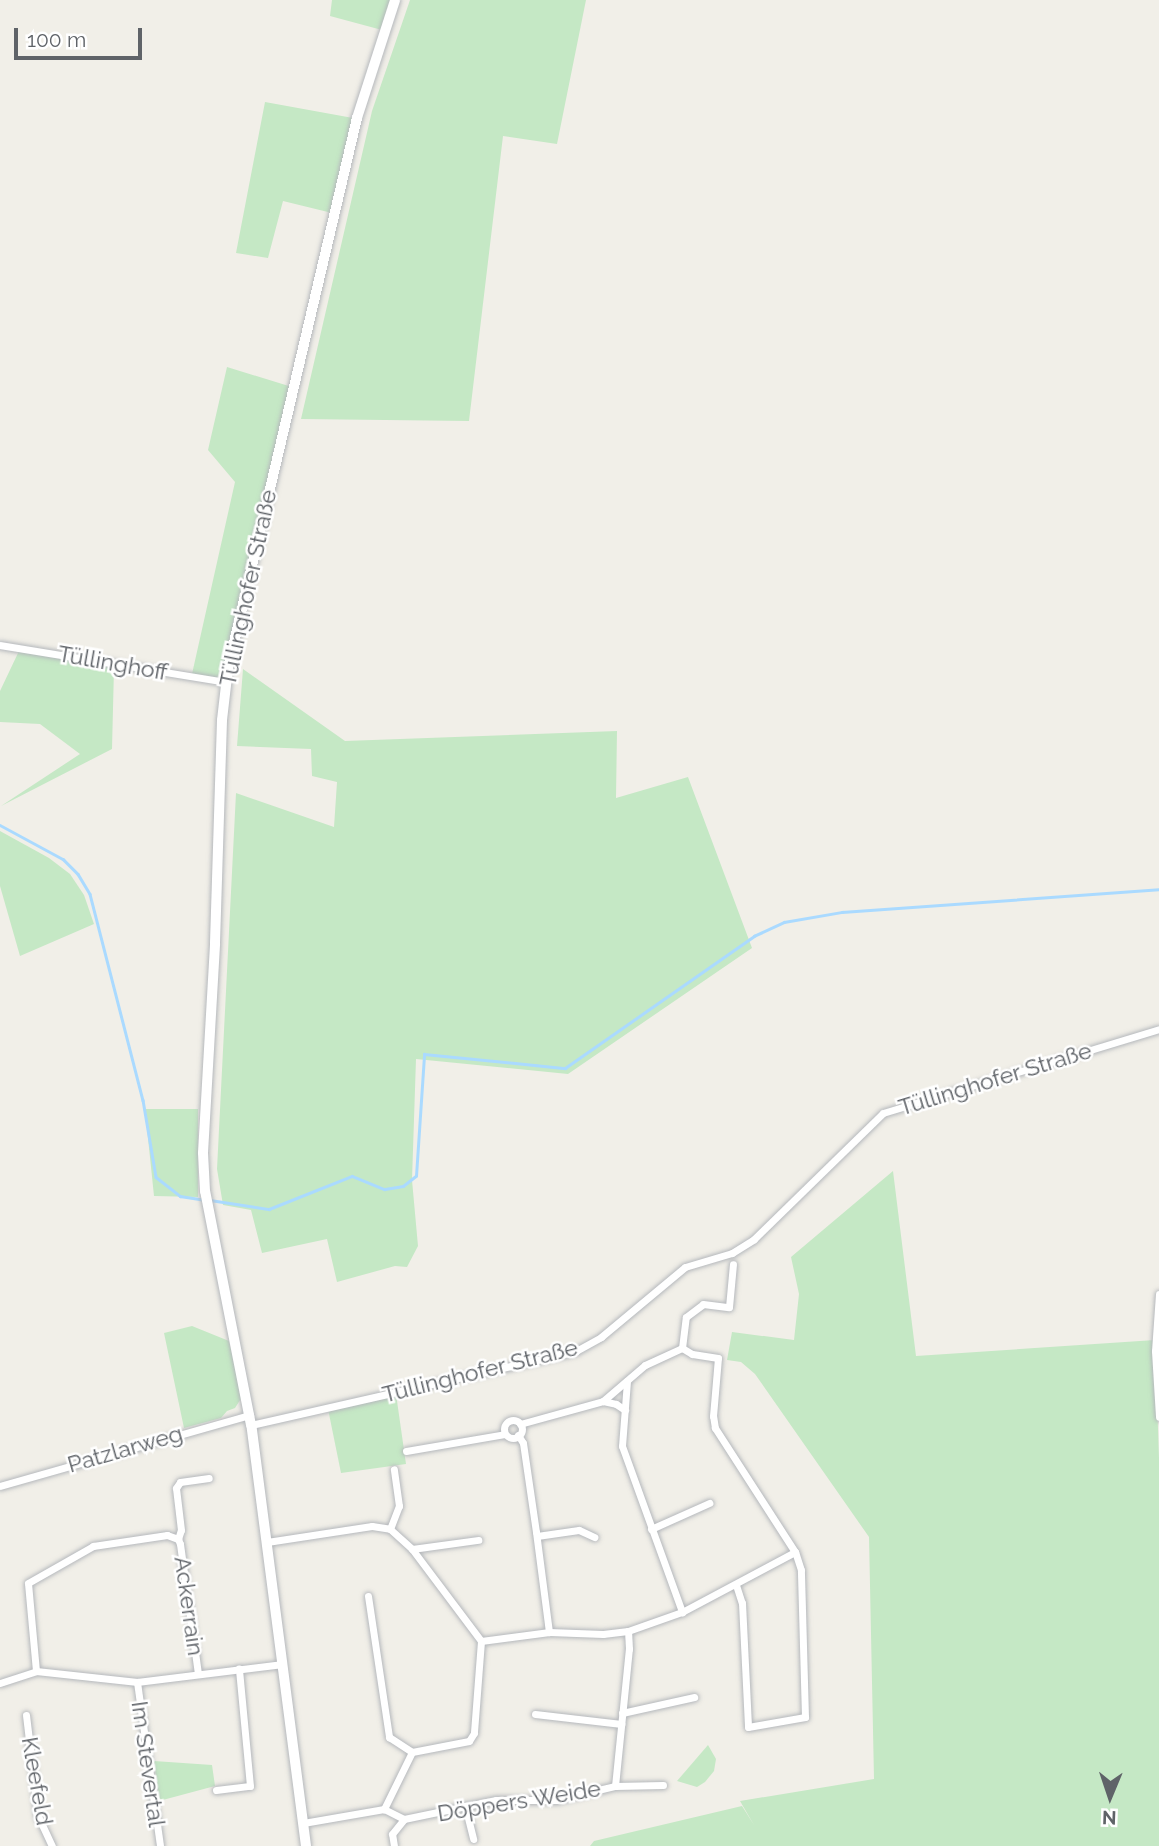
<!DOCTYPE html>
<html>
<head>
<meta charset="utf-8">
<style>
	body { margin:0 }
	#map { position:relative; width:1159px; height:1846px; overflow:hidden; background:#f1efe8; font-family:Raleway,sans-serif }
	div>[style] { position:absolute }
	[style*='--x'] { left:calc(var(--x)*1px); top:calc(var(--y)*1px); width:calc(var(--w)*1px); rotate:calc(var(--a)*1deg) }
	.green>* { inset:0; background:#c5e8c5 }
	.stream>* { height:2.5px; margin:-1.25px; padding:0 1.25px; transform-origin:1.25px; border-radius:1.25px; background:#aadaff }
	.roads { filter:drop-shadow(0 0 2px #b5b8bc) drop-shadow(0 0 2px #b5b8bc) }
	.street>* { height:7px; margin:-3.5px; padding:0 3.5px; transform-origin:3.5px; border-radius:3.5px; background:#fff }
	.street>.ring { margin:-3.5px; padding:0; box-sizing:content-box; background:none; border:7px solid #fff; border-radius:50% }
	.secondary>* { height:10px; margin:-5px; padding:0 5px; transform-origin:5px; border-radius:5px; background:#fff }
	span { translate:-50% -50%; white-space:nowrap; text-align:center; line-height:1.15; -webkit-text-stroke:5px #fff; paint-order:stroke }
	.street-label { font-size:23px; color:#5f6368 }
	.north { position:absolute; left:1075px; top:1762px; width:70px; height:70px; -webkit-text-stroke:5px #fff; paint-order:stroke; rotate:182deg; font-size:19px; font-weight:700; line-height:28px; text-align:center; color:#5f6368 }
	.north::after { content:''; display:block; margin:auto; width:24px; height:32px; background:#5f6368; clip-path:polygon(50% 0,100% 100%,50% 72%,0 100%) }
	.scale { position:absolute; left:14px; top:28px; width:128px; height:32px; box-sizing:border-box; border:4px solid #5f6368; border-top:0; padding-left:9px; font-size:21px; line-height:24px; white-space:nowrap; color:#5f6368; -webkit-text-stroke:5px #fff; paint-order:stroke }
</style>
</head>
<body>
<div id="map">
	<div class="green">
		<div style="clip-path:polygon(332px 0,393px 0,382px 30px,330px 16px)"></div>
		<div style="clip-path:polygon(410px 0,586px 0,557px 144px,503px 136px,469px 421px,301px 419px,372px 111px)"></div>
		<div style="clip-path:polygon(265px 102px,353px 118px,332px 213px,283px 201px,268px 258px,236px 253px)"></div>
		<div style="clip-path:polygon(227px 367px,292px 387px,223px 679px,192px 674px,235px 482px,208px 450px)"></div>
		<div style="clip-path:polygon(19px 651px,114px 668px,112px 749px,1px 806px,80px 754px,40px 724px,0 722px,0 691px)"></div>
		<div style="clip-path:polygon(243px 669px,345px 741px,617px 731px,616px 798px,688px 777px,752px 948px,568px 1074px,416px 1059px,412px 1180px,418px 1246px,407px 1267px,395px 1266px,337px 1282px,327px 1239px,262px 1253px,251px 1210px,223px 1205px,217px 1169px,236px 793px,334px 827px,337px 782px,312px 776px,311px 749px,237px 746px)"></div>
		<div style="clip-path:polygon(0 831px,49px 858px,70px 874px,84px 895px,94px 924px,20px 956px,0 886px)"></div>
		<div style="clip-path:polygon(145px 1109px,198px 1109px,198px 1197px,154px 1196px)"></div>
		<div style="clip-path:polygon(893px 1171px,916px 1356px,1155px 1340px,1159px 1458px,1159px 1846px,590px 1846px,594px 1841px,742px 1806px,754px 1825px,740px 1801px,874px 1779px,869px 1537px,755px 1374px,741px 1362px,727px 1360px,732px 1332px,794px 1340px,799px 1294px,791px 1257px)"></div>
		<div style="clip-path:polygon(192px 1326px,229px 1341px,242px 1397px,235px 1408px,227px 1411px,221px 1418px,184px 1428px,164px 1333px)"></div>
		<div style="clip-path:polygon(396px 1394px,406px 1464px,341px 1473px,328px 1409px)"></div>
		<div style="clip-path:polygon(708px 1745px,716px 1759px,714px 1771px,705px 1782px,697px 1787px,677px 1781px)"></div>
		<div style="clip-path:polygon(154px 1761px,212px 1765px,215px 1786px,159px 1801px)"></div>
	</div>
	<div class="stream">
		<div style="--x:0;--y:825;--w:72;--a:28.4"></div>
		<div style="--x:63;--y:859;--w:21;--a:45"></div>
		<div style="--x:78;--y:874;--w:23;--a:59"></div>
		<div style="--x:90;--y:894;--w:213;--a:75.6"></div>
		<div style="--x:143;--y:1100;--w:78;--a:80.4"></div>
		<div style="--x:156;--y:1177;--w:31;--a:38"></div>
		<div style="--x:180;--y:1196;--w:24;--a:9"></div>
		<div style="--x:210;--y:1200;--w:60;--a:8.7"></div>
		<div style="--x:269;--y:1209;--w:89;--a:-21.7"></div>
		<div style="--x:352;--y:1176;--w:35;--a:22"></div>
		<div style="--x:385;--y:1189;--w:18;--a:-9"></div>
		<div style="--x:403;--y:1186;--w:16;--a:-38"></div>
		<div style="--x:416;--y:1176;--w:122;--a:-86.2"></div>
		<div style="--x:424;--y:1054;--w:142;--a:5.7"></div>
		<div style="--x:565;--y:1068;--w:231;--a:-34.9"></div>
		<div style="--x:754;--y:936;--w:33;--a:-25"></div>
		<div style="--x:784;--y:922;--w:59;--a:-9.8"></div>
		<div style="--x:842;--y:912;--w:318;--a:-4.1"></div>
	</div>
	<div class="roads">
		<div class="street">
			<div style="--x:0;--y:645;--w:228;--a:9.3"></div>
			<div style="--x:1159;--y:1294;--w:57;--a:94"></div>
			<div style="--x:1155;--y:1351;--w:66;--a:86.5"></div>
			<div style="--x:627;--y:1381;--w:65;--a:94.4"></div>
			<div style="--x:622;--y:1446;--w:177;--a:70.1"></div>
			<div style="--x:603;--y:1401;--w:13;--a:13"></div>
			<div style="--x:616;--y:1404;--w:11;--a:34"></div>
			<div class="ring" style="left:504px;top:1420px;width:11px;height:11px"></div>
			<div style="--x:520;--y:1424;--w:86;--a:-15.5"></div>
			<div style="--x:603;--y:1401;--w:55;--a:-40.6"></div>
			<div style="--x:645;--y:1365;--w:41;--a:-24.7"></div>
			<div style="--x:682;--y:1348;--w:31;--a:-83"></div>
			<div style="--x:686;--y:1317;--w:21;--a:-37"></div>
			<div style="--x:703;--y:1304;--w:26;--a:7"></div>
			<div style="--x:729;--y:1307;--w:43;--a:-84.7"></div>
			<div style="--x:251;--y:1425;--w:333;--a:-12.8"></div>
			<div style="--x:576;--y:1351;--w:29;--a:-29"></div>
			<div style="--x:601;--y:1337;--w:109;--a:-39.8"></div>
			<div style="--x:685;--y:1267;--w:49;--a:-16.6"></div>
			<div style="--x:732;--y:1253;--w:26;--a:-32"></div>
			<div style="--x:754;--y:1239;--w:180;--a:-44.3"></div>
			<div style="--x:883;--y:1113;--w:288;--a:-16.9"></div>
			<div style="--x:518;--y:1435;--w:9;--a:58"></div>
			<div style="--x:523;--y:1443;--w:90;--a:81.7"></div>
			<div style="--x:536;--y:1532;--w:101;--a:82.6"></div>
			<div style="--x:406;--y:1451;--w:100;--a:-9.7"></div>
			<div style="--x:0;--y:1486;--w:260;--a:-15.9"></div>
			<div style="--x:390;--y:1529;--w:25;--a:-69"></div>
			<div style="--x:399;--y:1506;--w:37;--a:-98"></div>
			<div style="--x:651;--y:1529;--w:64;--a:-24.1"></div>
			<div style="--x:537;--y:1536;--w:42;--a:-8.1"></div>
			<div style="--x:579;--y:1530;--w:17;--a:25"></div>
			<div style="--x:178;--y:1539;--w:9;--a:-72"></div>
			<div style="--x:181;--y:1530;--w:42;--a:-96.8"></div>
			<div style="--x:176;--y:1488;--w:7;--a:-56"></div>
			<div style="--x:180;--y:1482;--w:29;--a:-8"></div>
			<div style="--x:267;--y:1542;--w:106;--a:-8.7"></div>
			<div style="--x:372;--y:1526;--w:18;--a:9"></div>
			<div style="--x:390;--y:1529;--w:30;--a:42"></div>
			<div style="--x:412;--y:1549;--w:115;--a:53.1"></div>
			<div style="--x:481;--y:1641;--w:92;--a:94.4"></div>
			<div style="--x:474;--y:1733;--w:9;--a:122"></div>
			<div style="--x:469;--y:1741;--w:58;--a:169.1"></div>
			<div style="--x:412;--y:1752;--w:64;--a:116.2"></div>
			<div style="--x:384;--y:1809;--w:82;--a:170.2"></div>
			<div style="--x:412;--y:1549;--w:67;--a:-7.8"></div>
			<div style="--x:736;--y:1585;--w:19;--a:72"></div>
			<div style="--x:742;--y:1603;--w:124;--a:87.2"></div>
			<div style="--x:748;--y:1727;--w:58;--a:-10"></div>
			<div style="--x:805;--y:1717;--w:147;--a:-91.6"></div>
			<div style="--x:801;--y:1570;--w:19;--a:-108"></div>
			<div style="--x:368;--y:1596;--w:143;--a:81.5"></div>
			<div style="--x:389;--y:1737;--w:27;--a:33"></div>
			<div style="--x:481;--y:1641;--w:69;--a:-7.5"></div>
			<div style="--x:549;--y:1632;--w:54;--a:2.1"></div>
			<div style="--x:603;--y:1634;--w:25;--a:-7"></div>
			<div style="--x:628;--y:1631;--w:57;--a:-19.4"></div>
			<div style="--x:682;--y:1612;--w:128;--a:-28"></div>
			<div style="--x:795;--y:1552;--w:148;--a:-122.8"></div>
			<div style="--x:715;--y:1428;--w:12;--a:-99"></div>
			<div style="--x:713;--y:1416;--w:58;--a:-85.1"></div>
			<div style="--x:718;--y:1358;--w:26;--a:-171"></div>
			<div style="--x:692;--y:1354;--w:12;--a:-149"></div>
			<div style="--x:36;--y:1671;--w:88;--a:-95.2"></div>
			<div style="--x:28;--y:1583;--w:75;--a:-29.6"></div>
			<div style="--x:93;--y:1546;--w:75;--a:-8.5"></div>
			<div style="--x:167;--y:1535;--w:12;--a:20"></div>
			<div style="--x:178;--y:1539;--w:5;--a:68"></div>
			<div style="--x:180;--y:1544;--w:131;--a:82.1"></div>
			<div style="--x:137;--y:1682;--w:166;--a:82"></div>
			<div style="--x:0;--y:1683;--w:38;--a:-18"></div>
			<div style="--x:36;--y:1671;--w:102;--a:6.2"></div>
			<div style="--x:137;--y:1682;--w:147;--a:-7"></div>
			<div style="--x:622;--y:1713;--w:74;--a:-12.5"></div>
			<div style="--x:535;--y:1714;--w:87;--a:6.6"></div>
			<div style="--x:26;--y:1715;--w:102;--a:83.2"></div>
			<div style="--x:38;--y:1816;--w:33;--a:65"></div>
			<div style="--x:615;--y:1786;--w:48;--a:-1.2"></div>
			<div style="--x:216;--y:1790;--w:34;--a:-7"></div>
			<div style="--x:250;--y:1786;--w:118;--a:-95.4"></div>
			<div style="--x:465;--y:1806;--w:34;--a:76"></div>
			<div style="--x:384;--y:1809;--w:22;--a:27"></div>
			<div style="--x:404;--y:1819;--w:94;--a:-11.7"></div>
			<div style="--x:496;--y:1800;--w:60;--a:0"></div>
			<div style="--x:556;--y:1800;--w:61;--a:-13.3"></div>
			<div style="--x:615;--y:1786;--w:138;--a:-84.2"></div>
			<div style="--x:629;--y:1649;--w:18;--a:-93"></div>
			<div style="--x:394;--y:1846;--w:12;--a:-99"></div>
			<div style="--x:392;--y:1834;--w:19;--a:-51"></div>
		</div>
		<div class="secondary">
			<div style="--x:306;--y:1846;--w:425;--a:-97.4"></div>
			<div style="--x:251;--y:1425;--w:238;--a:-101.1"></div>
			<div style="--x:205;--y:1191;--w:38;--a:-93"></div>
			<div style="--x:203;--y:1153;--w:210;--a:-86.7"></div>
			<div style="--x:215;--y:943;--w:223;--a:-88.2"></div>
			<div style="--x:222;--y:720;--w:52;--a:-83.4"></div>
			<div style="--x:228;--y:668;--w:565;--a:-76.8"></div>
			<div style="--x:357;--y:118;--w:124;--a:-72.1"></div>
		</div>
	</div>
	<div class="street-label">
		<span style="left:248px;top:588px;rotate:-78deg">Tüllinghofer Straße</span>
		<span style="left:113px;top:663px;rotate:10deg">Tüllinghoff</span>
		<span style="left:995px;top:1079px;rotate:-17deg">Tüllinghofer Straße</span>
		<span style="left:480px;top:1371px;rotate:-14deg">Tüllinghofer Straße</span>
		<span style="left:125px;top:1449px;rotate:-16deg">Patzlarweg</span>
		<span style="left:189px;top:1606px;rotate:82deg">Ackerrain</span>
		<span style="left:148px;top:1764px;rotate:82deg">Im Stevertal</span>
		<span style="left:37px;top:1781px;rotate:80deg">Kleefeld</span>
		<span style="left:519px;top:1801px;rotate:-9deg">Döppers Weide</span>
	</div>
	<div class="north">N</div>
	<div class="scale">100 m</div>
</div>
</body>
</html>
